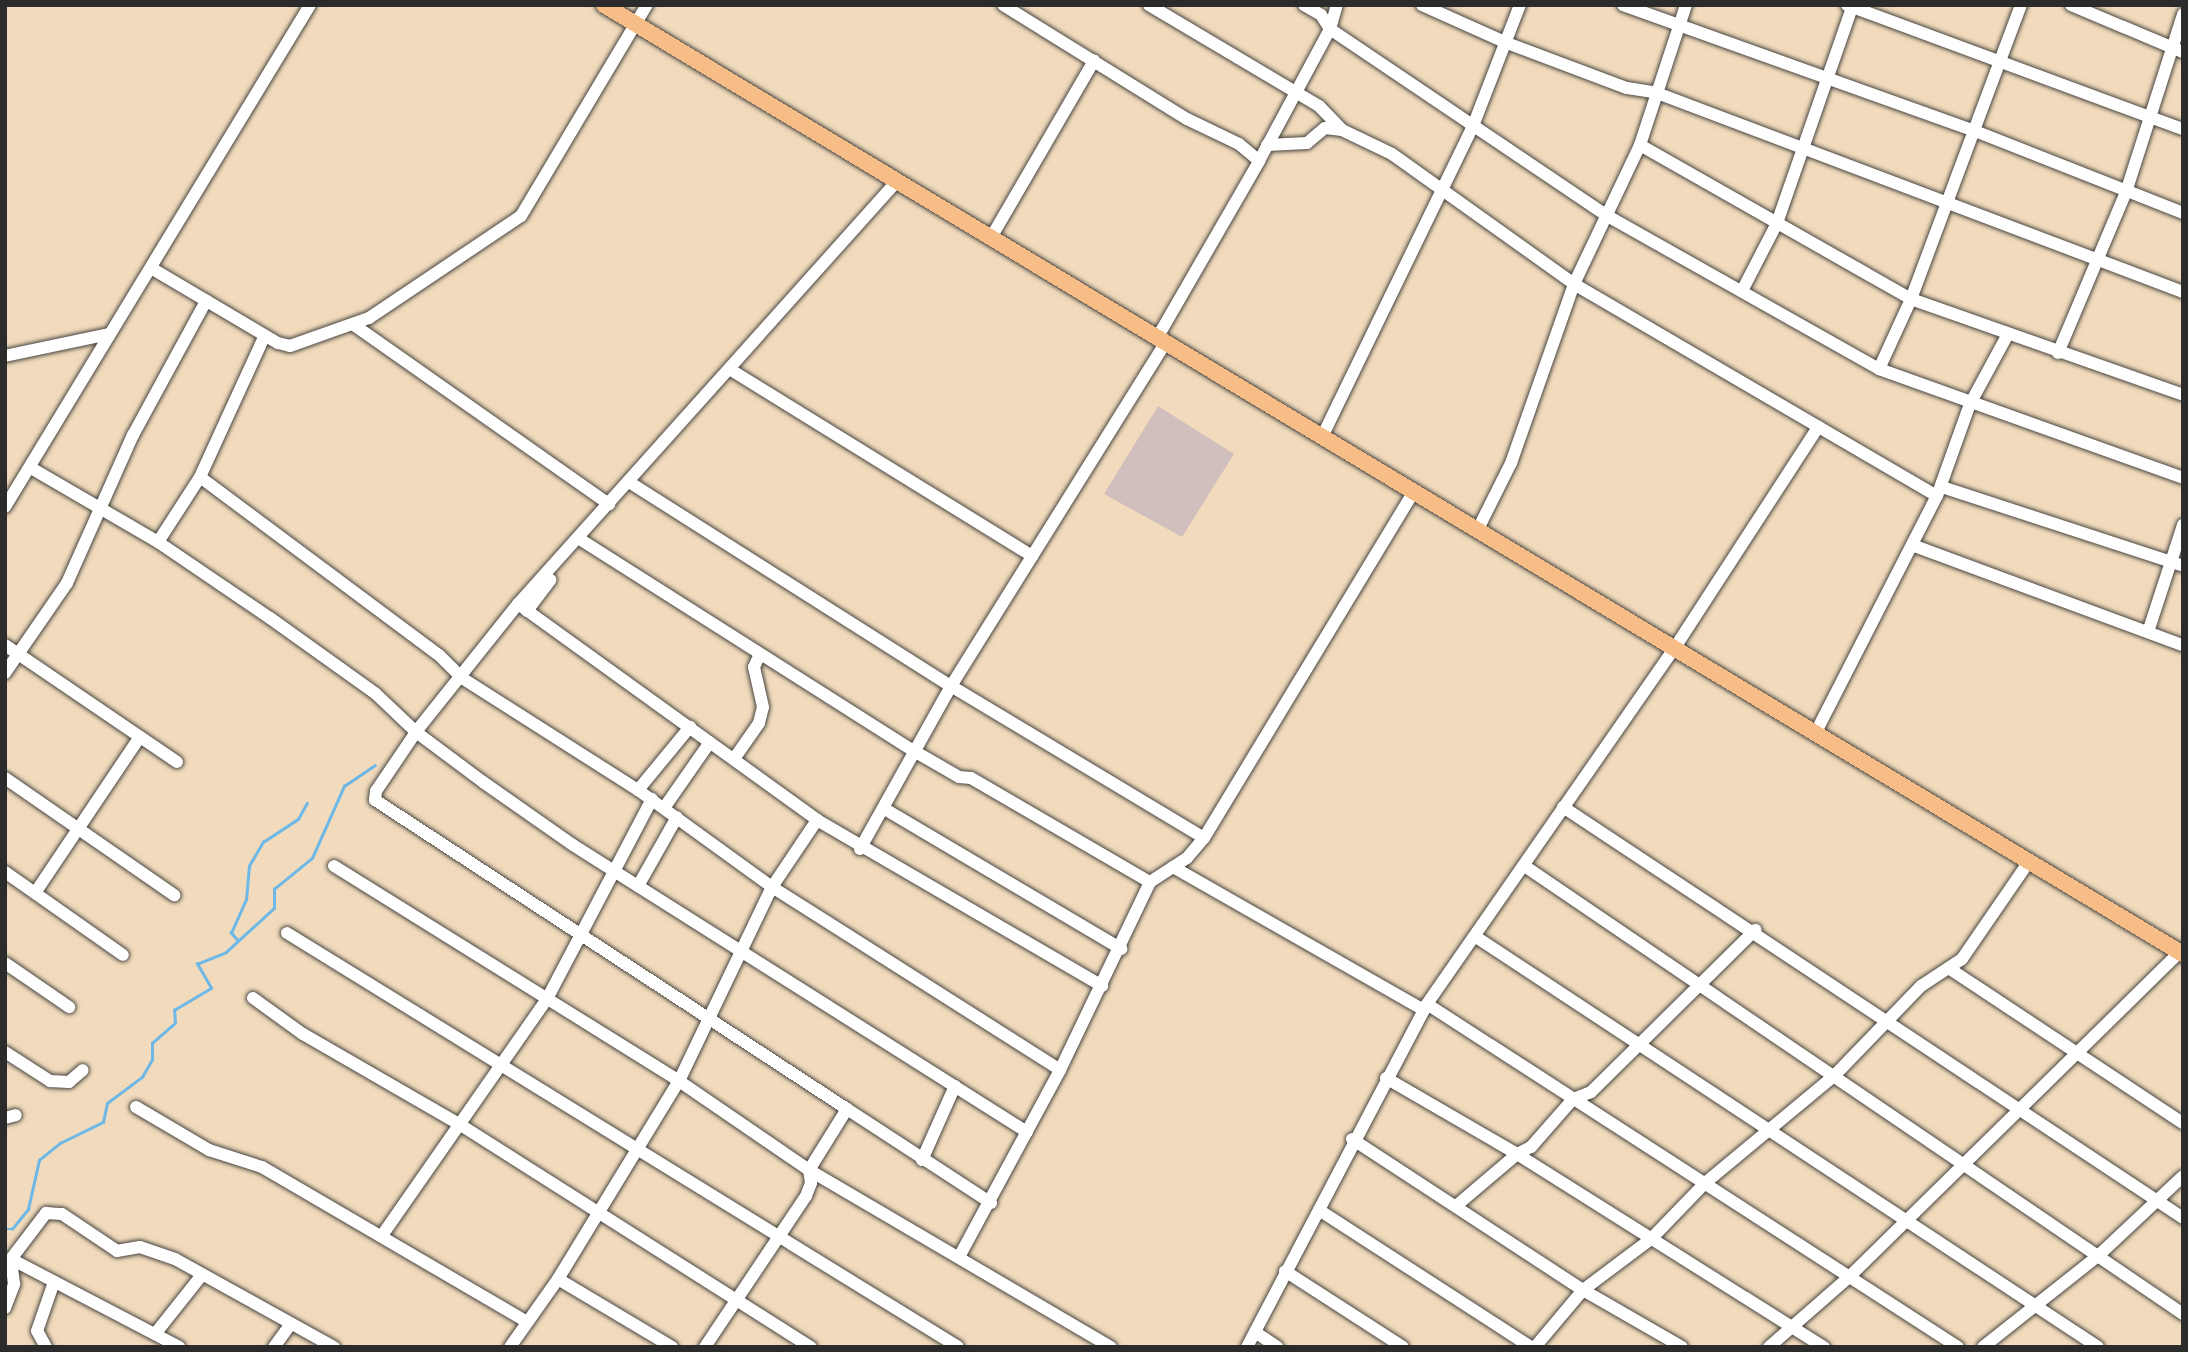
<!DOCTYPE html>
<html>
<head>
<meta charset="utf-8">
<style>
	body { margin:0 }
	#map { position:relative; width:2188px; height:1352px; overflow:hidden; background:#f1dbbc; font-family:"EB Garamond",serif }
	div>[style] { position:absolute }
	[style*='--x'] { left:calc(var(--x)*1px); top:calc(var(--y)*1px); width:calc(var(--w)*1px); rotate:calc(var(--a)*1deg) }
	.industrial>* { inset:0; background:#d1bfbd }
	.stream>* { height:2.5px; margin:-1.25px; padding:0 1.25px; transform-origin:1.25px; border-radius:1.25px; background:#6db8e6 }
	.roads { filter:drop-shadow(0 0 2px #494541) drop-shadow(0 0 2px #494541) }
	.minor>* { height:12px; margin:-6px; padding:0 6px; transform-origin:6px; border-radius:6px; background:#fff }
	.major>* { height:16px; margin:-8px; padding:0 8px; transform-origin:8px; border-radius:8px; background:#f6be86 }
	span { translate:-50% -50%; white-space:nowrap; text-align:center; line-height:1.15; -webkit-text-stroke:5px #fff; paint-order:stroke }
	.frame { position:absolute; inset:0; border:7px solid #2b2b2b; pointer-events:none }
</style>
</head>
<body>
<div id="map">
	<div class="industrial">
		<div style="clip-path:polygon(1158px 406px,1234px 454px,1182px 537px,1104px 494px)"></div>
	</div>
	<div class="stream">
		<div style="--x:238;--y:941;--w:11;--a:-131"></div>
		<div style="--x:231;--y:933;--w:36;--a:-66"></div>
		<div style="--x:246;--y:900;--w:34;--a:-85"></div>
		<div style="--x:249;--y:866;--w:28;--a:-60"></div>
		<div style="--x:263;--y:842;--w:42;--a:-33.3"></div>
		<div style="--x:298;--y:819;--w:18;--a:-61"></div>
		<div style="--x:5;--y:1229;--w:7;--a:0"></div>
		<div style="--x:12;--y:1229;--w:26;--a:-51"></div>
		<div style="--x:28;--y:1209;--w:50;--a:-77.3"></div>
		<div style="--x:39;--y:1160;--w:27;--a:-39"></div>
		<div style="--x:60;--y:1143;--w:48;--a:-26"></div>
		<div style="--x:103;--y:1122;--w:19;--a:-78"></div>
		<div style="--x:107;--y:1103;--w:44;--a:-36.6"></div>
		<div style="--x:142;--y:1077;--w:20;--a:-60"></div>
		<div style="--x:152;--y:1060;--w:17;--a:-90"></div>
		<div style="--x:152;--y:1043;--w:30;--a:-41"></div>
		<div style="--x:175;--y:1023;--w:13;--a:-94"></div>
		<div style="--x:174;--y:1010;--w:43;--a:-30.7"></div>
		<div style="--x:211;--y:988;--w:28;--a:-120"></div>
		<div style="--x:197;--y:964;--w:31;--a:-22"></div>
		<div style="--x:226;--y:952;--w:65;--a:-42.5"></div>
		<div style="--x:274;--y:908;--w:19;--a:-90"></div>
		<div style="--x:274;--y:889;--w:49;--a:-39.2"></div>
		<div style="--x:312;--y:858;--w:79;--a:-66"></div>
		<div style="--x:344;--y:786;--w:37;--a:-34"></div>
	</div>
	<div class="roads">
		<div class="minor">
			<div style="--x:1003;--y:5;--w:216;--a:31.8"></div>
			<div style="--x:1187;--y:119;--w:58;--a:25.7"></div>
			<div style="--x:1239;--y:144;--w:26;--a:40"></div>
			<div style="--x:1149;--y:5;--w:198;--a:30.7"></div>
			<div style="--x:1319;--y:106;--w:33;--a:46"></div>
			<div style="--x:1342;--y:130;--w:55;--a:25.6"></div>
			<div style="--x:1392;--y:154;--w:224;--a:35.5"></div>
			<div style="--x:1574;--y:284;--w:420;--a:30.3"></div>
			<div style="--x:1304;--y:5;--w:20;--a:30"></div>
			<div style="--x:1321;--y:15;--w:17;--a:57"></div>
			<div style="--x:1330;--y:29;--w:331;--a:34"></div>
			<div style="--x:1604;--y:214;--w:316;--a:29.4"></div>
			<div style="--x:1879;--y:369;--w:323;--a:19.7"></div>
			<div style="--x:1422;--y:5;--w:93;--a:24.1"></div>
			<div style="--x:1507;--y:43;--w:128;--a:20.6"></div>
			<div style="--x:1627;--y:88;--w:30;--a:9"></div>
			<div style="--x:1657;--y:93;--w:562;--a:20.72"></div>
			<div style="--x:1623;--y:5;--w:374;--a:19.7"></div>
			<div style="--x:1975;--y:131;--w:224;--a:21.5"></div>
			<div style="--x:1847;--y:5;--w:358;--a:20.3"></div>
			<div style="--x:2071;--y:5;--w:121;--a:22.8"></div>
			<div style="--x:1267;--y:145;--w:40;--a:-2.9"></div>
			<div style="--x:1307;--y:143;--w:23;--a:-40"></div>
			<div style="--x:1325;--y:128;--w:17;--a:7"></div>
			<div style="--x:1640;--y:145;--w:312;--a:29.6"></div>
			<div style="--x:1911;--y:299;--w:288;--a:19.4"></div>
			<div style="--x:898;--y:180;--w:569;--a:131.87"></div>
			<div style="--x:518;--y:604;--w:164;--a:128.6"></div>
			<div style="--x:416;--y:732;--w:71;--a:124.1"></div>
			<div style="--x:376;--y:791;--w:9;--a:96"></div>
			<div style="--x:375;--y:800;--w:564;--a:33.21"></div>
			<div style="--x:847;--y:1109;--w:72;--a:121.9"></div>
			<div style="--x:809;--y:1170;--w:350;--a:30.4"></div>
			<div style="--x:992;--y:236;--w:203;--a:-59.8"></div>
			<div style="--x:151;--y:268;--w:147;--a:30.6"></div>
			<div style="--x:278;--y:343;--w:12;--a:14"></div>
			<div style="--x:290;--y:346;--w:84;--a:-19.5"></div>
			<div style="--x:369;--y:318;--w:183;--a:-33.9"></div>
			<div style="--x:521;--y:216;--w:246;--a:-59.2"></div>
			<div style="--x:1743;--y:289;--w:74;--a:-62.7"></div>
			<div style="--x:1777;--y:223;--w:231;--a:-70.8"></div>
			<div style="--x:354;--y:325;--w:312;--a:35.1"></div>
			<div style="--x:1157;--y:338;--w:204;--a:-60"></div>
			<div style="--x:1259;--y:161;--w:150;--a:-61.7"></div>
			<div style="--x:1330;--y:29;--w:25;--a:-74"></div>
			<div style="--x:2058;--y:353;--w:175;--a:-67.1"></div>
			<div style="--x:2126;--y:192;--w:187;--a:-72.2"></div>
			<div style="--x:5;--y:356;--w:106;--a:-11.9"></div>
			<div style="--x:1879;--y:369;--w:77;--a:-65.4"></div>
			<div style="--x:1911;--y:299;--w:314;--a:-69.5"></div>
			<div style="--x:731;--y:370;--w:354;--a:31.7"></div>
			<div style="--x:1322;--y:437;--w:346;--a:-64.1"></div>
			<div style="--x:1473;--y:126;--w:130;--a:-68.8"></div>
			<div style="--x:31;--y:468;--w:147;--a:30.2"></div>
			<div style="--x:158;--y:542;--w:135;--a:34.2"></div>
			<div style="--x:270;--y:618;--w:130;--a:35.6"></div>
			<div style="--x:376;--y:694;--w:55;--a:43.5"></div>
			<div style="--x:416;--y:732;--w:84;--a:36.7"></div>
			<div style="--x:483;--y:782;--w:110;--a:35"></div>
			<div style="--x:573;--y:845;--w:537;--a:32.3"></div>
			<div style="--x:200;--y:477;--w:298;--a:36.7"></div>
			<div style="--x:439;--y:655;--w:33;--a:45"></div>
			<div style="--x:462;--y:678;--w:209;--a:32.5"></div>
			<div style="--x:638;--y:790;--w:165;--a:35.9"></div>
			<div style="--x:772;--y:887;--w:341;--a:32.4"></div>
			<div style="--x:629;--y:482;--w:381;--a:32.4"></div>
			<div style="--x:951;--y:686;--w:295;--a:31"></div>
			<div style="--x:1942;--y:487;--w:254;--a:18.1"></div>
			<div style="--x:5;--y:507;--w:587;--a:-58.72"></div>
			<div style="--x:1477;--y:531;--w:76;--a:-63.4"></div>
			<div style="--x:1511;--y:463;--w:190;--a:-70.6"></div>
			<div style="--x:1574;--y:284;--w:154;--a:-64.6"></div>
			<div style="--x:1640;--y:145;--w:147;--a:-71.8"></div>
			<div style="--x:578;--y:538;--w:398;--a:32.4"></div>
			<div style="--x:914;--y:751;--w:52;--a:30"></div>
			<div style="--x:959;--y:777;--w:12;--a:5"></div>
			<div style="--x:971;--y:778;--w:207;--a:30.2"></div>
			<div style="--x:158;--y:542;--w:77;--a:-57.1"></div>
			<div style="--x:200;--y:477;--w:154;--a:-65.4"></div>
			<div style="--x:1912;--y:545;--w:289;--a:20.3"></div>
			<div style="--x:518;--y:604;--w:369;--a:35.8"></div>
			<div style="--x:817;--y:820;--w:330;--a:30.2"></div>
			<div style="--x:527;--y:611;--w:39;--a:-53"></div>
			<div style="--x:2148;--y:632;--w:113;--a:-71.9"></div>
			<div style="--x:5;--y:645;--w:208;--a:34.2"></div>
			<div style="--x:5;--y:673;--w:109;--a:-55.4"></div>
			<div style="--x:67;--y:583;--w:162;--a:-66"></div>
			<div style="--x:133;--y:435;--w:153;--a:-61.4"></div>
			<div style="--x:1815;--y:734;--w:267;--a:-62.9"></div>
			<div style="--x:1937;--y:496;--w:98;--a:-70.3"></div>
			<div style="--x:1970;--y:404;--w:80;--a:-61.5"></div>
			<div style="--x:736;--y:756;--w:40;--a:-55.1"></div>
			<div style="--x:759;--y:723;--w:16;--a:-76"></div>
			<div style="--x:763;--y:707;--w:41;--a:-102.7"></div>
			<div style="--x:754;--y:667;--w:14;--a:-65"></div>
			<div style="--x:5;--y:778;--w:206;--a:34.7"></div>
			<div style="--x:638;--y:790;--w:82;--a:-50.5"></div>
			<div style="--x:1563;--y:807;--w:744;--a:33.54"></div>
			<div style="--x:664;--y:808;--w:80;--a:-55.1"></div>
			<div style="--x:883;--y:808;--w:277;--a:30.6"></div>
			<div style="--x:860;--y:849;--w:187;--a:-60.8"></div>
			<div style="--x:951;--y:686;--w:404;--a:-58"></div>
			<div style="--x:334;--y:866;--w:407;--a:31.9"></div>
			<div style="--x:679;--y:1081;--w:158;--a:34.4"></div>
			<div style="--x:809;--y:1170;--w:13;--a:81"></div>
			<div style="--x:811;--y:1183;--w:14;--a:111"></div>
			<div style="--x:806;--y:1196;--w:182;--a:123.8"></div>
			<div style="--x:1173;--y:867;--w:289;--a:29.7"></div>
			<div style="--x:1526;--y:867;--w:795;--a:34.23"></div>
			<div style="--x:5;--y:872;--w:144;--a:35.1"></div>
			<div style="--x:638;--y:886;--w:79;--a:-60.5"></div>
			<div style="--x:35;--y:893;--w:188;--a:-56.1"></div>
			<div style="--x:287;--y:933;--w:788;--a:31.67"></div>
			<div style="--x:1476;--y:937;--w:745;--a:33.39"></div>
			<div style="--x:5;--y:963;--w:78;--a:34.5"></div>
			<div style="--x:1950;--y:969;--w:279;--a:33.5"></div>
			<div style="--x:253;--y:998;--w:62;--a:35.8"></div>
			<div style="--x:303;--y:1034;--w:180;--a:30"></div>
			<div style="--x:459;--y:1124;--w:417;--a:32.4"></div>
			<div style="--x:1427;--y:1004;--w:632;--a:32.86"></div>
			<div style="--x:5;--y:1052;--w:54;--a:32.8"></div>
			<div style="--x:50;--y:1081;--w:19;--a:3"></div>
			<div style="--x:69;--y:1082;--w:18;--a:-41"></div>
			<div style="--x:1386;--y:1078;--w:151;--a:30.1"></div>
			<div style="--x:1517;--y:1154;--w:363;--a:32.2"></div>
			<div style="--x:136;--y:1107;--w:85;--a:30.5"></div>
			<div style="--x:209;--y:1150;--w:56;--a:17.8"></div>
			<div style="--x:262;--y:1167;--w:306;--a:30.3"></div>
			<div style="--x:847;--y:1109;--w:172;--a:33.1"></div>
			<div style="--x:5;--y:1118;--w:11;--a:-15"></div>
			<div style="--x:1352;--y:1139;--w:276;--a:33.2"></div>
			<div style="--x:1583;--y:1290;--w:114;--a:29.9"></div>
			<div style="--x:922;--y:1160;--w:81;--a:-66"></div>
			<div style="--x:1456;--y:1206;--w:80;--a:-40.4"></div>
			<div style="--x:1517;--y:1154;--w:16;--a:-27"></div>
			<div style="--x:1531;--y:1147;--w:64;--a:-48.8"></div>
			<div style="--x:1573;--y:1099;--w:19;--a:-21"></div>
			<div style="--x:1591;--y:1092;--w:231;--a:-44.6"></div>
			<div style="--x:1319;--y:1210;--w:252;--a:32.9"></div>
			<div style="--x:383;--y:1234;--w:287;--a:-55.1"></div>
			<div style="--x:547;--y:999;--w:226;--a:-62.3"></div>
			<div style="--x:959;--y:1257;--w:213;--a:-61.6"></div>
			<div style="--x:1060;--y:1070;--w:208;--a:-64.4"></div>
			<div style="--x:1150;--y:882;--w:44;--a:-33"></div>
			<div style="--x:1187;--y:858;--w:26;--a:-50"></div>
			<div style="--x:1204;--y:838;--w:403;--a:-58.8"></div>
			<div style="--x:11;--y:1259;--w:190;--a:27.6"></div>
			<div style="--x:1285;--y:1271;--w:140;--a:32.8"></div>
			<div style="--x:558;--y:1279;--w:133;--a:30.8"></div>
			<div style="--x:5;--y:1308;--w:26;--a:-69"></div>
			<div style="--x:14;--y:1284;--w:25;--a:-97"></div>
			<div style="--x:11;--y:1259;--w:58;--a:-52.7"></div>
			<div style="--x:46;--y:1213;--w:16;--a:4"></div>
			<div style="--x:62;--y:1214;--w:66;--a:33.9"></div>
			<div style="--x:117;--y:1251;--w:23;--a:-10"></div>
			<div style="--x:140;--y:1247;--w:37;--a:19"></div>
			<div style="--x:175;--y:1259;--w:182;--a:29"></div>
			<div style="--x:1255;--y:1332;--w:27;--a:34"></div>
			<div style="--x:155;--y:1334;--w:75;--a:-51.5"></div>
			<div style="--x:46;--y:1347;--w:18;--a:-119"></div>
			<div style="--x:37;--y:1331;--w:52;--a:-70.9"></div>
			<div style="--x:274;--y:1347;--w:27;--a:-54"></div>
			<div style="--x:510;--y:1347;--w:83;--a:-54.8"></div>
			<div style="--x:558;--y:1279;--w:232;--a:-58.6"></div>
			<div style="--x:679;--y:1081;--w:215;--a:-64.4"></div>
			<div style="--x:772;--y:887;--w:81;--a:-56.1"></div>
			<div style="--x:1247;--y:1347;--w:387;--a:-62.3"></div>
			<div style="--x:1427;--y:1004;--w:432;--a:-55.2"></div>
			<div style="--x:1674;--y:649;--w:265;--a:-57"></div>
			<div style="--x:1535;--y:1347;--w:75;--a:-49.9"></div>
			<div style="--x:1583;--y:1290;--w:85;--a:-36.9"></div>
			<div style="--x:1651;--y:1239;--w:78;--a:-46"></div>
			<div style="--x:1705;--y:1183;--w:168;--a:-39.7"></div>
			<div style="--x:1834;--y:1076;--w:125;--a:-46"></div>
			<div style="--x:1921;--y:986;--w:49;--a:-33.4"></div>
			<div style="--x:1962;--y:959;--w:116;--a:-55.5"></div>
			<div style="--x:1769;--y:1347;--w:106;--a:-41.2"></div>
			<div style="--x:1849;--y:1277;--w:468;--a:-44.5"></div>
			<div style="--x:1983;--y:1347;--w:148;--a:-38.4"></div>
			<div style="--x:2099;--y:1255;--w:115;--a:-43.2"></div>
		</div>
		<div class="major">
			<div style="--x:604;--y:5;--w:1842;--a:31.01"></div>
		</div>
	</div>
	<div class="frame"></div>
</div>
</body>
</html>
